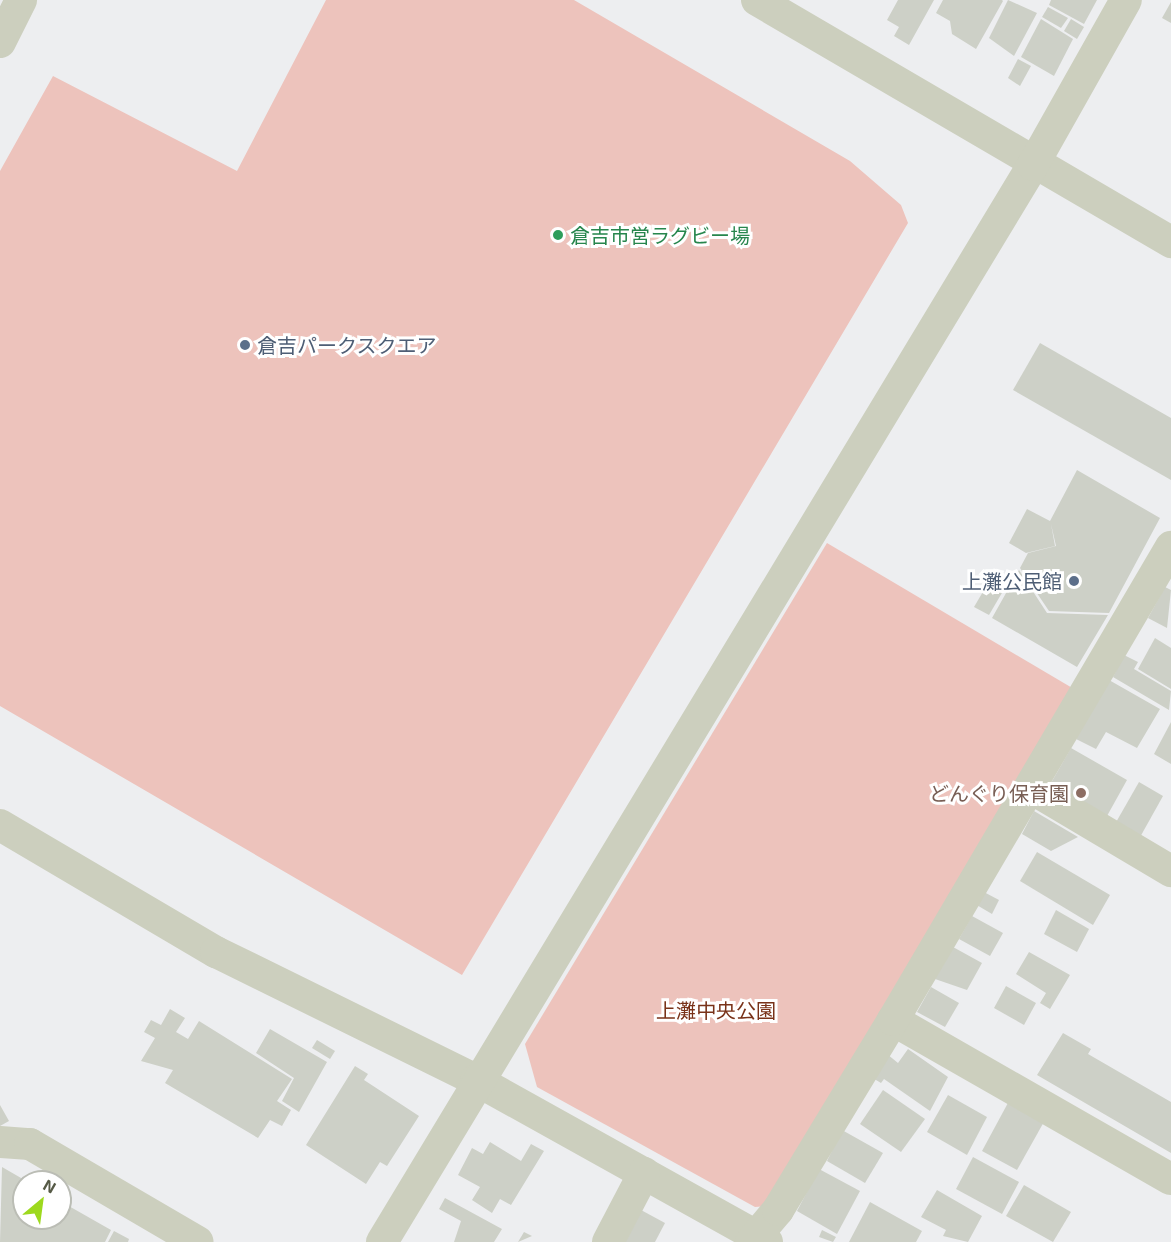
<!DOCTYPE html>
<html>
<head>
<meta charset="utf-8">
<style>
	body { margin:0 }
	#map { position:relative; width:1171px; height:1242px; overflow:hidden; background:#edeef0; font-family:"Exo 2","Noto Sans JP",sans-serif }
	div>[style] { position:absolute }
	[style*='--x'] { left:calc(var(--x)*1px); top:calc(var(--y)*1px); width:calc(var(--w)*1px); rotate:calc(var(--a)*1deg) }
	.green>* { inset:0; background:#edc3bc }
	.building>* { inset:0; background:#cdd0c7 }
	.minor>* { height:32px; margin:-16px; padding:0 16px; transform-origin:16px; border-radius:16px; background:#cccfbe }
	.dots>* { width:16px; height:16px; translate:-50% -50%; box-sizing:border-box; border:3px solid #fff; border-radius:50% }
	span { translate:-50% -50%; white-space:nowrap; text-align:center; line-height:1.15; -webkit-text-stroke:6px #fff; paint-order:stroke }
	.leisure-label { font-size:20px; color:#27864d }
	.left { translate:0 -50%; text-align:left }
	.service-label { font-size:20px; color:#4e5e75 }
	.right { translate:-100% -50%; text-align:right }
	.education-label { font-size:20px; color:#785e54 }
	.park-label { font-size:20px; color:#793219 }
	.north { position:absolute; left:12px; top:1170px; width:60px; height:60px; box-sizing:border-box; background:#fff; border:2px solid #bbbdb5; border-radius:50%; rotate:29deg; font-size:16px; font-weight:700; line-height:24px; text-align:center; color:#565a46 }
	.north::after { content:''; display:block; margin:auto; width:21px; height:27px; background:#9dd91e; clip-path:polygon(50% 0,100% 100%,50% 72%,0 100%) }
</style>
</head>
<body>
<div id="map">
	<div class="green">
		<div style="clip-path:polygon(326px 0,574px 0,850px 161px,901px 205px,908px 223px,462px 975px,0 706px,0 171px,53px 76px,237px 171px)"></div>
		<div style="clip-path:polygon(827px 543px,1074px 689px,767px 1206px,755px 1207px,537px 1087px,525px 1044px)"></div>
	</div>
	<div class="building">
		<div style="clip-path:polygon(898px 0,934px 0,909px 45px,894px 36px,899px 27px,887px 20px)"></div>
		<div style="clip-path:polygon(943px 0,1002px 0,1003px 1px,976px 49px,952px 34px,950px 21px,936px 13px)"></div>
		<div style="clip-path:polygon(1008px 0,1037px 13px,1014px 56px,989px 38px)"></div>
		<div style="clip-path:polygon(1051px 0,1097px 0,1084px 24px,1049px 5px)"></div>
		<div style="clip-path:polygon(1171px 2px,1171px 23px,1162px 18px)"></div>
		<div style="clip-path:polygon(1048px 7px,1068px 18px,1061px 28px,1042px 17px)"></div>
		<div style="clip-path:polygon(1041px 19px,1073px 39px,1054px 76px,1021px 57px)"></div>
		<div style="clip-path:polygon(1071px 19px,1084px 27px,1077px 39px,1064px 31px)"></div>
		<div style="clip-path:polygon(1018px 59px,1031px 66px,1020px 86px,1008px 78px)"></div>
		<div style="clip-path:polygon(1040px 343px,1171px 418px,1171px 480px,1013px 390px)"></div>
		<div style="clip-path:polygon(1077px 470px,1160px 518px,1109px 613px,1049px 611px,1020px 568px,1028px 553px,1056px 546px,1051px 524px,1055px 546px,1026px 553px,1009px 543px,1027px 509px,1050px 521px)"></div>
		<div style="clip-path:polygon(1019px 570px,1047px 613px,1108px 615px,1077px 667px,992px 618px)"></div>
		<div style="clip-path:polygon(991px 578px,1006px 586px,989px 615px,974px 607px)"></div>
		<div style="clip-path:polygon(1165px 587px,1171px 590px,1167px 628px,1148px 618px)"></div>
		<div style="clip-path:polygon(1155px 638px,1171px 648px,1171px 689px,1138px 669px)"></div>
		<div style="clip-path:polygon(1124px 655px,1138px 662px,1134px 669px,1171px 691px,1169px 710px,1113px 677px)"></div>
		<div style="clip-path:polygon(1109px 680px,1160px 709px,1137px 748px,1106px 732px,1096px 749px,1076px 739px)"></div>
		<div style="clip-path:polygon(1171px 722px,1171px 764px,1154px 754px)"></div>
		<div style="clip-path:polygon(1071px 748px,1127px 780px,1107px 816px,1051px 783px)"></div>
		<div style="clip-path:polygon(1139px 782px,1163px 796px,1139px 839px,1115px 824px)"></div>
		<div style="clip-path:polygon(1034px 811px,1078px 837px,1051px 851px,1022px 834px)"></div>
		<div style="clip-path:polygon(1037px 852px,1110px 895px,1093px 925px,1020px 881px)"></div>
		<div style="clip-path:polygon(982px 891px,999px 900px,992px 914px,975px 904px)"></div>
		<div style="clip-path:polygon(1056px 910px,1089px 929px,1077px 952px,1044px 934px)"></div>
		<div style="clip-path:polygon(972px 916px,1003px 933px,990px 956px,959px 939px)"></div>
		<div style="clip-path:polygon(953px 947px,982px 963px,967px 990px,935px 979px)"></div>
		<div style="clip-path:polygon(1029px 952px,1070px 975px,1050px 1009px,1040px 1003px,1046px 993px,1016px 974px)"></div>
		<div style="clip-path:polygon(1006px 986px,1036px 1003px,1024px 1025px,994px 1008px)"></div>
		<div style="clip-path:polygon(931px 987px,959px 1003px,945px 1027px,917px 1012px)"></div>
		<div style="clip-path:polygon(170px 1009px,185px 1018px,176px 1032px,188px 1039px,199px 1021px,292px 1079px,277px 1101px,291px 1110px,282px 1126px,270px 1120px,258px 1138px,165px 1083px,173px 1070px,141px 1061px,155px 1038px,144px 1032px,151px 1020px,161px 1025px)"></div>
		<div style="clip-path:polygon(270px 1029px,327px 1062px,299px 1112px,282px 1101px,294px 1078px,256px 1053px)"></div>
		<div style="clip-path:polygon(1063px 1033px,1091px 1049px,1088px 1054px,1171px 1102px,1171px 1153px,1037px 1075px)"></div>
		<div style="clip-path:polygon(317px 1040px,335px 1051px,330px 1059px,312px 1048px)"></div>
		<div style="clip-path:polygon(908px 1049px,948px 1077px,930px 1111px,884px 1079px,881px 1083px,871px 1077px,887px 1054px,898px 1063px)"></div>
		<div style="clip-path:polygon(355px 1066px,368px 1074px,364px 1080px,419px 1116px,387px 1166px,380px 1162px,366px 1184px,306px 1145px)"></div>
		<div style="clip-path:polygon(883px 1090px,925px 1119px,901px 1152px,860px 1124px)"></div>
		<div style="clip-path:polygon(948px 1095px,987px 1117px,967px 1155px,927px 1132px)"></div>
		<div style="clip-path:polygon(1009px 1101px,1045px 1120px,1017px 1170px,982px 1151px)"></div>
		<div style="clip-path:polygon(0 1105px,9px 1121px,0 1126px)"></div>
		<div style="clip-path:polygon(842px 1130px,883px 1153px,865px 1183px,827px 1161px)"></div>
		<div style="clip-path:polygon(490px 1142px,521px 1161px,531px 1144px,544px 1151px,511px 1205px,500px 1199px,492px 1213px,472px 1200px,480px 1187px,458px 1175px,472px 1148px,483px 1154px)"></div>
		<div style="clip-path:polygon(973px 1157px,1019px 1182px,1002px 1214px,956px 1189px)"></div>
		<div style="clip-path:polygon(2px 1167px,28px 1182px,24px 1218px,60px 1218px,60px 1201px,111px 1230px,105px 1242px,0 1242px)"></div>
		<div style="clip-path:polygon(819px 1169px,860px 1191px,837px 1234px,797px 1211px)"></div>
		<div style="clip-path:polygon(1024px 1185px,1071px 1212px,1053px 1242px,1006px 1216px)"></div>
		<div style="clip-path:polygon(937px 1190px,982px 1216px,968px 1242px,943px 1236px,946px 1230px,921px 1217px)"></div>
		<div style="clip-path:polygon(445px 1198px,502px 1229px,494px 1242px,454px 1242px,461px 1221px,439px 1209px)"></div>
		<div style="clip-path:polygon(870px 1202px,922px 1231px,916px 1242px,849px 1242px)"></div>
		<div style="clip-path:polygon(641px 1210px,665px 1223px,655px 1242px,623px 1242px)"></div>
		<div style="clip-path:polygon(822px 1230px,836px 1237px,833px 1242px,819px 1237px)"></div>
		<div style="clip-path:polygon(114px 1231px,129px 1239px,128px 1242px,108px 1242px)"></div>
		<div style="clip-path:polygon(524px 1232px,532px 1236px,518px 1242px)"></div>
	</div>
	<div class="minor">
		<div style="--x:757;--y:0;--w:480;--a:30.3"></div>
		<div style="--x:0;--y:42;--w:47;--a:-63.4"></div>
		<div style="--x:1031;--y:788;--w:163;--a:30.7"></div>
		<div style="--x:0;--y:825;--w:251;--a:30.5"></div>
		<div style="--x:216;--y:952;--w:290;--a:26.2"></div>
		<div style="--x:476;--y:1080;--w:333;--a:29.1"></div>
		<div style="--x:893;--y:1020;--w:320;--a:29.8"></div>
		<div style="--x:0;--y:1142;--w:30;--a:4"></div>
		<div style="--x:30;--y:1144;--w:194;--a:30.3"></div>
		<div style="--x:382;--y:1242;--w:1258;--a:-58.85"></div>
		<div style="--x:1033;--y:165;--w:189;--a:-60.6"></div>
		<div style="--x:608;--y:1242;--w:78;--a:-62.4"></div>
		<div style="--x:751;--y:1242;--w:42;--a:-49.8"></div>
		<div style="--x:778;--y:1210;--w:222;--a:-58.8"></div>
		<div style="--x:893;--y:1020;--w:549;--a:-59.56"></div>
	</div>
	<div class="dots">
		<div style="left:558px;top:235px;background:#2e9e5b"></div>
		<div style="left:245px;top:345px;background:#5c6f8a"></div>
		<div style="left:1074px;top:581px;background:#5c6f8a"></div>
		<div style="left:1081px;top:793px;background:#8d6e63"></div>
	</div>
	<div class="leisure-label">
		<span class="left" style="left:570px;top:235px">倉吉市営ラグビー場</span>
	</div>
	<div class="service-label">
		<span class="left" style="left:257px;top:345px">倉吉パークスクエア</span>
		<span class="right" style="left:1062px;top:581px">上灘公民館</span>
	</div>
	<div class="education-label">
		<span class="right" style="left:1069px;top:793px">どんぐり保育園</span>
	</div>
	<div class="park-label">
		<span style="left:716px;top:1010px">上灘中央公園</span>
	</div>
	<div class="north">N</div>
</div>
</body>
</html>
